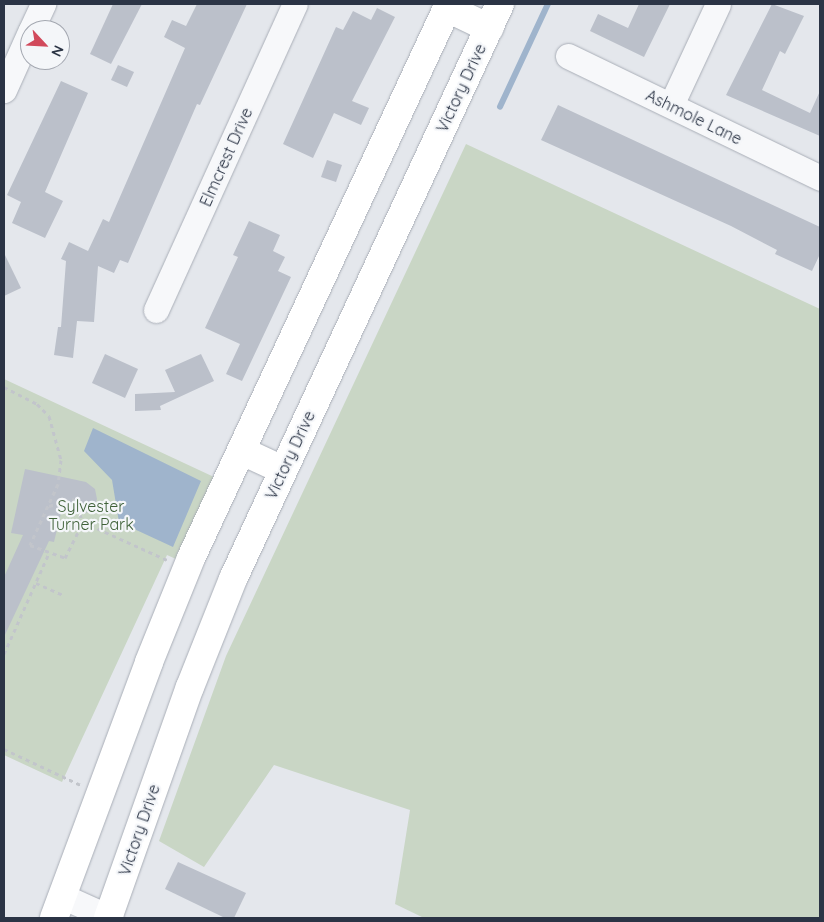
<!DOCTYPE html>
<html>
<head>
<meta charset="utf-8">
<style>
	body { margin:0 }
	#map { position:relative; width:824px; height:922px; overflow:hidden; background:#e4e7ec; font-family:Quicksand,sans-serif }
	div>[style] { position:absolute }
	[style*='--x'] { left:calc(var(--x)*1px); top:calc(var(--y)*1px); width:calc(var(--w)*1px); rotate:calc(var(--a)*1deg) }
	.green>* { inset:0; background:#c9d6c5 }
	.water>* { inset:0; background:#9fb4cc }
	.stream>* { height:5.5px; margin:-2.75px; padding:0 2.75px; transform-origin:2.75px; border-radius:2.75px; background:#9fb4cc }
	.building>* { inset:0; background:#bbc0ca }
	.path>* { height:3px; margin-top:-1.5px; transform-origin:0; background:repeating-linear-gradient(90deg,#c2c5cb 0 4px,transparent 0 8px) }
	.roads { filter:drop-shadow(0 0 1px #a9aeb7) drop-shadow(0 0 1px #a9aeb7) }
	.minor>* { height:25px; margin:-12.5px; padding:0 12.5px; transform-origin:12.5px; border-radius:12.5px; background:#f7f8fa }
	.major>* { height:28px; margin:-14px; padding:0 14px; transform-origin:14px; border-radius:14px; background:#fff }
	span { translate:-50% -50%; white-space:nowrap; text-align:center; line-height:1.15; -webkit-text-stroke:4.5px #f4f6f9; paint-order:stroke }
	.street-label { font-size:16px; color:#2b3445 }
	.park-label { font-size:16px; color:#3f6138 }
	.frame { position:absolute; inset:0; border:5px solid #2b3445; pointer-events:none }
	.north { position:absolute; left:20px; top:20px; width:50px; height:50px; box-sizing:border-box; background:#f4f6f9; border:1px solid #a4a8b1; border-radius:50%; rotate:115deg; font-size:14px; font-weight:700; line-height:20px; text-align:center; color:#2b3445 }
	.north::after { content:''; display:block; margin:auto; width:18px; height:22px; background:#d1495b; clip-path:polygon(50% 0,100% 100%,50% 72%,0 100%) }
</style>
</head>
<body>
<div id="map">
	<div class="green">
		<div style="clip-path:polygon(466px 144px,820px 309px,820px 918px,424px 918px,395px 904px,410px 810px,274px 765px,204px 867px,159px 841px,226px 656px)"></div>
		<div style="clip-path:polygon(4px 379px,214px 477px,176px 559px,167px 555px,62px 782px,4px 755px)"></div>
	</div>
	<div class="water">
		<div style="clip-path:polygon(93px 428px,201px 481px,173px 547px,119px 522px,112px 480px,84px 451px)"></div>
	</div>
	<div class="stream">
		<div style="--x:500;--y:107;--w:114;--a:-65"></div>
	</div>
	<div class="building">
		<div style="clip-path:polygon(113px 4px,142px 4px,111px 64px,90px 54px)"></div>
		<div style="clip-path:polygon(197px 4px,247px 4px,200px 105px,197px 104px,128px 263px,120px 260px,114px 273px,98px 266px,94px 322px,77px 321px,73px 358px,54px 355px,58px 327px,61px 327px,66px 261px,61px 259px,69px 242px,88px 251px,103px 219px,109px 222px,185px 48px,164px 37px,172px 20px,186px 26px)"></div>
		<div style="clip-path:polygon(639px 4px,670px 4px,644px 57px,590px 31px,598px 14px,628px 28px)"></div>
		<div style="clip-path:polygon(772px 4px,804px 16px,785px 54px,780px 51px,762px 90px,810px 113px,820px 91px,820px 136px,726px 95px)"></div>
		<div style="clip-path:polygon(377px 8px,395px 17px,352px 101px,369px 108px,361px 125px,334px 113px,313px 158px,283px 144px,336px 27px,343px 30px,353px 11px,371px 20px)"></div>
		<div style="clip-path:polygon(118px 65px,134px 72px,127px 87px,111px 80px)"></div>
		<div style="clip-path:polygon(61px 81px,88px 93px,45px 192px,63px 201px,45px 238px,12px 223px,21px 202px,7px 195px)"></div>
		<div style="clip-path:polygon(558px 105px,820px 227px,820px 254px,812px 271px,775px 254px,777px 250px,731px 226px,541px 140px)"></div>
		<div style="clip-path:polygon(327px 160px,342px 165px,336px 182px,321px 177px)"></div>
		<div style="clip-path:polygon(249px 221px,280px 235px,273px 251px,285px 257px,278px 271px,291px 277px,242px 381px,226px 374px,240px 344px,205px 328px,238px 257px,233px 255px)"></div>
		<div style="clip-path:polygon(4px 253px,21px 288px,4px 296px)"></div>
		<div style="clip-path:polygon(105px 354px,138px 369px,125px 398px,92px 383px)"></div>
		<div style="clip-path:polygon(201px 354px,214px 381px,160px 406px,161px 410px,135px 411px,135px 394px,175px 392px,165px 370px)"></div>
		<div style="clip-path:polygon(25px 469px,86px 482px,95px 489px,97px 499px,94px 508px,86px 513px,76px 512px,63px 505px,54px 542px,49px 541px,4px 637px,4px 577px,23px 535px,11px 533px)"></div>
		<div style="clip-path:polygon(178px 862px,246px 893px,234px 918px,225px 918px,165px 889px)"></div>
	</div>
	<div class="path">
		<div style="--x:4;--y:387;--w:37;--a:27"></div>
		<div style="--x:37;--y:404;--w:17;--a:45"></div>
		<div style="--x:49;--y:416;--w:46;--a:74.7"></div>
		<div style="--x:61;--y:460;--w:24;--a:97"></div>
		<div style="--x:58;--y:484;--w:67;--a:114.7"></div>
		<div style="--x:30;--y:545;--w:37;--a:20"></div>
		<div style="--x:65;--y:558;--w:40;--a:-63.4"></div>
		<div style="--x:49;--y:506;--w:26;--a:-16"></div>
		<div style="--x:74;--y:499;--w:25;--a:69"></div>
		<div style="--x:83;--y:522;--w:92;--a:24.3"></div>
		<div style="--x:36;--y:583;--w:30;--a:24"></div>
		<div style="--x:4;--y:654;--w:111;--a:-66"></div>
		<div style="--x:4;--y:749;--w:85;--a:25.1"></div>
	</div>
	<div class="roads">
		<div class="minor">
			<div style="--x:31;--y:30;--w:29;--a:-65"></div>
			<div style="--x:568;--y:56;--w:280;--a:25.8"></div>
			<div style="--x:4;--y:90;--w:64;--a:-65.9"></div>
			<div style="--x:671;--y:105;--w:111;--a:-65"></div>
			<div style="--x:156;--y:310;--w:336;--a:-65.6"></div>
			<div style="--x:64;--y:897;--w:51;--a:24.1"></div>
		</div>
		<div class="major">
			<div style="--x:447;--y:8;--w:47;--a:25.5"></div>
			<div style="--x:242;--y:451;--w:45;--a:24.9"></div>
			<div style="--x:54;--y:918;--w:273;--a:-69.6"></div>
			<div style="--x:149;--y:662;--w:112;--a:-68"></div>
			<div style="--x:191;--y:558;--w:611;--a:-65.03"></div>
			<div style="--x:108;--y:918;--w:245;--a:-70.5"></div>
			<div style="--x:190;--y:687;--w:116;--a:-68.3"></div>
			<div style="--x:233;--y:579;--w:634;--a:-65.09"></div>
		</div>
	</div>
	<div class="street-label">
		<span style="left:461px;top:88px;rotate:-65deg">Victory Drive</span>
		<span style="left:694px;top:117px;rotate:26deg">Ashmole Lane</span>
		<span style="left:226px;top:157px;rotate:-66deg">Elmcrest Drive</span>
		<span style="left:290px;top:455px;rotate:-65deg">Victory Drive</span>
		<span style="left:139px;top:830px;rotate:-71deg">Victory Drive</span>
	</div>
	<div class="park-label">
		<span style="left:91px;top:515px">Sylvester<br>Turner Park</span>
	</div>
	<div class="frame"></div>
	<div class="north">N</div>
</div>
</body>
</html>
